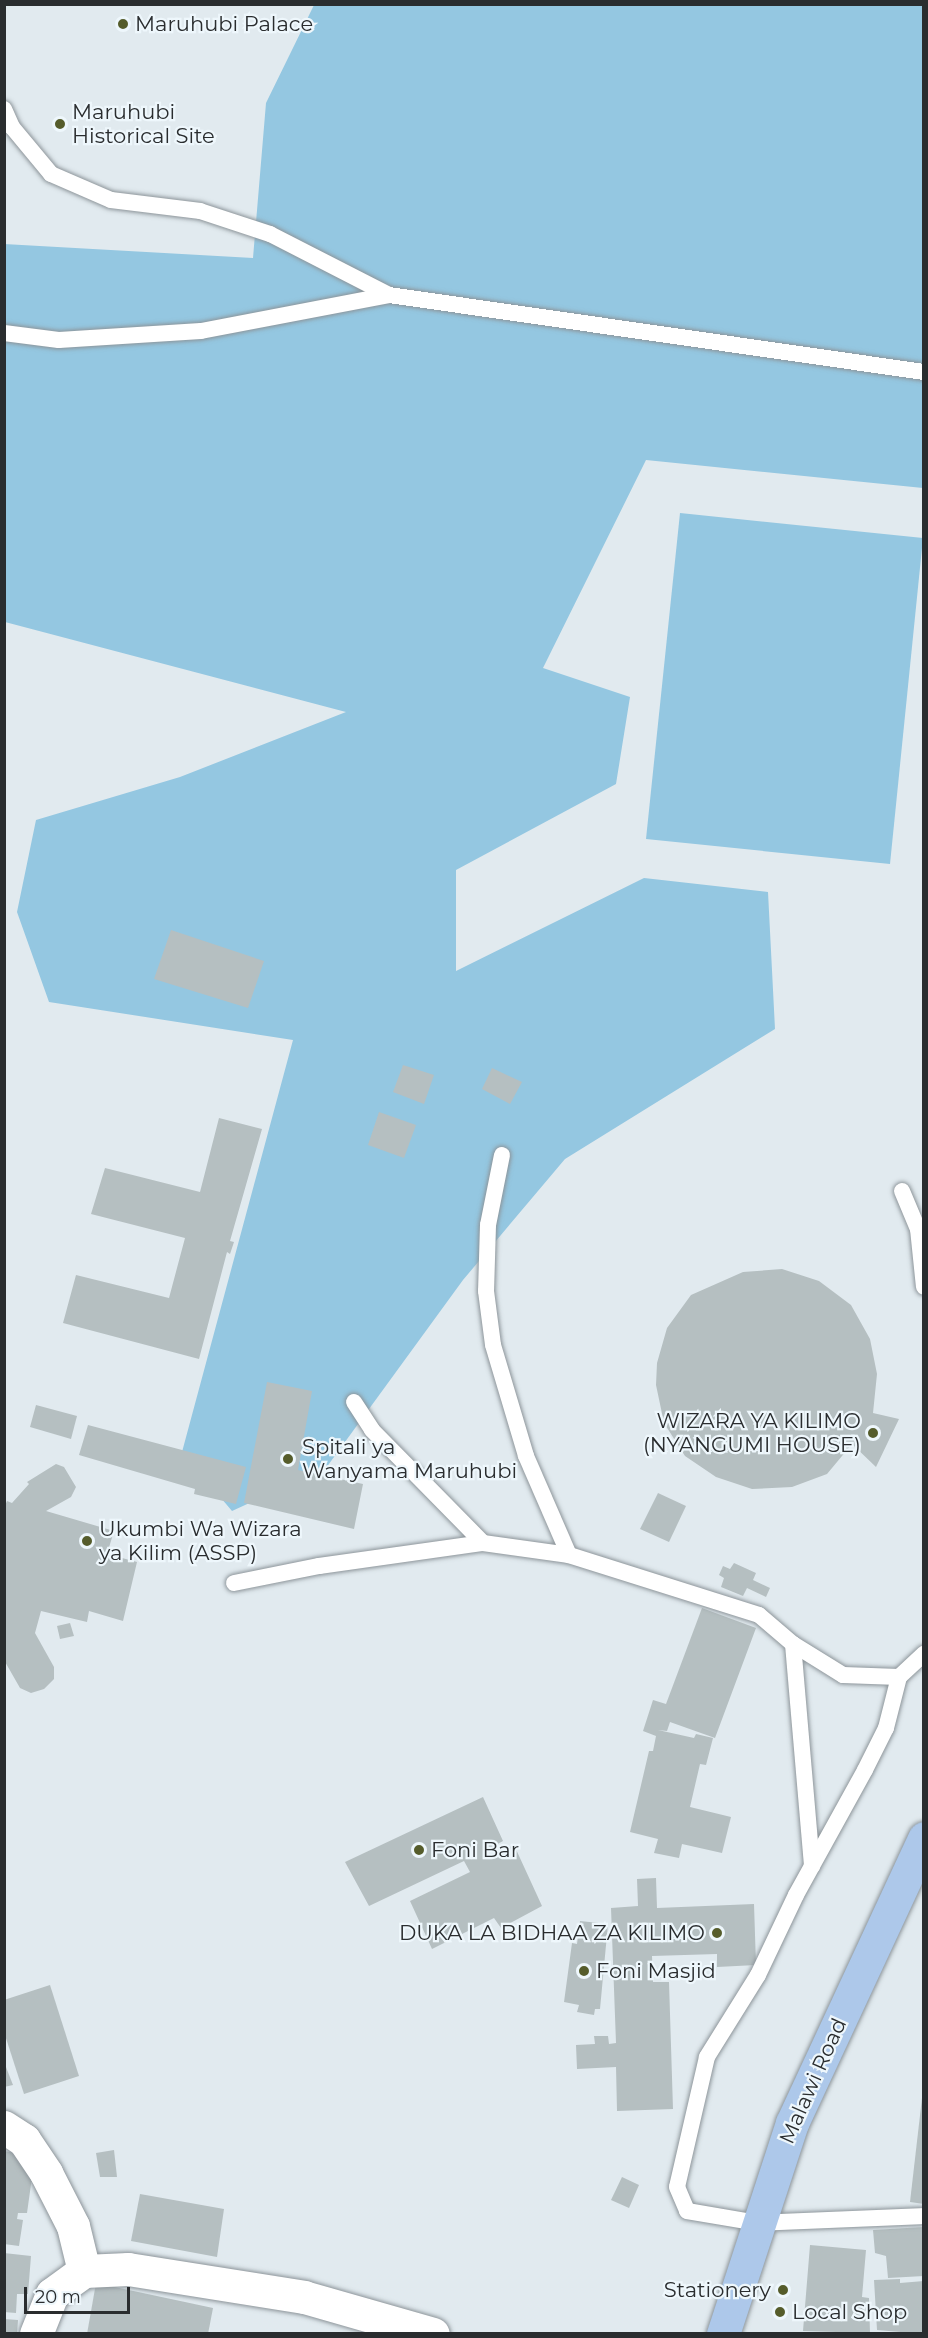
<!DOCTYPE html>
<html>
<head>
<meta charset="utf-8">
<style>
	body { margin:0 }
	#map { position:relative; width:928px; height:2338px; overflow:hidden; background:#e1eaef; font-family:Montserrat,sans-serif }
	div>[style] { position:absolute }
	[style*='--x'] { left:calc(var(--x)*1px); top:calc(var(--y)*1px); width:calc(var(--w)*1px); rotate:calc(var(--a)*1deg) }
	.green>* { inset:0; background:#94c7e1 }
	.building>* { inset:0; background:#b5bfc1 }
	.roads { filter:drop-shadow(0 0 2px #8d959a) drop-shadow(0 0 2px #8d959a) }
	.service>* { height:16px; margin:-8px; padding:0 8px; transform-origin:8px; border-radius:8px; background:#fff }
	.minor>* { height:33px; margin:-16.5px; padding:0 16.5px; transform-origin:16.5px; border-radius:16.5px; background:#fff }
	.primary>* { height:33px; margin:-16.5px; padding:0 16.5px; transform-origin:16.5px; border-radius:16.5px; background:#adc8ea }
	.dots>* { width:16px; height:16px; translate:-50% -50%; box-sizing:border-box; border:3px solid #eef7fc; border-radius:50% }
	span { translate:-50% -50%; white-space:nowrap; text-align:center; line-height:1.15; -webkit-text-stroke:4.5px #eef7fc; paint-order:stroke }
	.poi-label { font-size:21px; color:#2a2d2f }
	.left { translate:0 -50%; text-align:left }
	.right { translate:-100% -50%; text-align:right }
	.street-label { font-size:21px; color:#2a2d2f }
	.frame { position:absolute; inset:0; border:6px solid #2a2d2f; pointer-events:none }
	.scale { position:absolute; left:24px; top:2287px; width:106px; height:27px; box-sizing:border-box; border:3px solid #2a2d2f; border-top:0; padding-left:8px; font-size:18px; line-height:21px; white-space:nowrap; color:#2a2d2f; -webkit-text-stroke:4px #eef7fc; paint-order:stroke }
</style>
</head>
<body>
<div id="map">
	<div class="green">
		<div style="clip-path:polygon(314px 5px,923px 5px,923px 488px,646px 460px,543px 668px,630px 697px,616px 784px,456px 870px,456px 971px,644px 878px,768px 892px,775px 1029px,565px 1159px,463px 1280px,326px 1468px,232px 1511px,182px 1452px,293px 1040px,49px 1002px,17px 912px,36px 820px,180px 777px,346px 712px,5px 622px,4px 244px,253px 258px,266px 103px)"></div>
		<div style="clip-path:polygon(680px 513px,923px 538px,890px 864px,646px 839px)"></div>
	</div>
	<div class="building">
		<div style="clip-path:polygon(171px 930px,264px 961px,248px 1008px,154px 979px)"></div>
		<div style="clip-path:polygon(403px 1065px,434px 1075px,424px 1104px,393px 1092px)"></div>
		<div style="clip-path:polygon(492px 1068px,522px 1082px,510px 1104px,482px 1089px)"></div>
		<div style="clip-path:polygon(379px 1112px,416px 1125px,404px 1158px,368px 1145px)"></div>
		<div style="clip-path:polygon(219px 1118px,262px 1129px,230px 1241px,234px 1242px,230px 1254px,227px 1252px,199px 1359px,63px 1323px,76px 1275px,169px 1298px,185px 1238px,91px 1214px,105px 1168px,200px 1192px)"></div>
		<div style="clip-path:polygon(782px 1269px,819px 1281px,851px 1305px,870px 1339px,877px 1374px,873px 1413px,899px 1419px,876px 1467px,852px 1444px,827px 1474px,792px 1487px,752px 1489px,716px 1477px,685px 1456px,664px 1423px,656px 1385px,657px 1363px,667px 1328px,691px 1295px,743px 1272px)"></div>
		<div style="clip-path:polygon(267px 1382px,312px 1391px,298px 1470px,363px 1484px,354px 1529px,244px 1503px)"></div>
		<div style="clip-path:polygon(36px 1405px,77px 1416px,71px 1439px,30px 1427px)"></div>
		<div style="clip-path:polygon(88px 1425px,246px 1467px,236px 1504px,194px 1494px,195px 1489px,79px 1455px)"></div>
		<div style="clip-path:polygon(56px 1464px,64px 1467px,76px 1487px,71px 1497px,46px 1511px,114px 1531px,107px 1554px,137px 1562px,123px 1621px,89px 1611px,87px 1622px,41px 1611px,35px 1633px,54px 1667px,54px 1679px,44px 1689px,31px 1693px,20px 1688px,4px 1660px,4px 1508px,7px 1501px,12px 1503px,29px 1484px,27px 1482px)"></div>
		<div style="clip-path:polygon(658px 1493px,686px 1506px,669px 1542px,640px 1529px)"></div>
		<div style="clip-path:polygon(734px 1563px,756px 1573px,753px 1580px,770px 1588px,766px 1597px,747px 1588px,743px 1596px,721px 1587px,724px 1578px,719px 1575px,723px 1566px,730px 1569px)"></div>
		<div style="clip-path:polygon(702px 1608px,756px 1628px,715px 1738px,670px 1722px,667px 1731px,658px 1730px,694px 1738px,696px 1734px,713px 1738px,706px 1765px,700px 1764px,690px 1807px,731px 1817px,722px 1853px,682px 1844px,679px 1858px,654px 1853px,658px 1839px,630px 1832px,649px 1751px,653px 1751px,656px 1736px,643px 1731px,653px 1700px,666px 1704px)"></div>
		<div style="clip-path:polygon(70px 1623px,74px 1636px,60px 1639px,57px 1626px)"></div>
		<div style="clip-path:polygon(483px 1797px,503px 1841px,483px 1852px,486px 1858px,514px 1845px,542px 1906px,501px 1928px,494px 1918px,432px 1949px,410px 1901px,470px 1872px,464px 1861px,369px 1906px,345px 1862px)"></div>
		<div style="clip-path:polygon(656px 1878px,657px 1908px,754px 1904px,756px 1965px,717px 1967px,717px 1954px,652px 1956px,653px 1982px,669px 1982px,673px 2109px,617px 2111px,616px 2067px,577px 2069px,576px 2045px,595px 2044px,594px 2036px,608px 2036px,609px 2044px,616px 2043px,611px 1908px,638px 1906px,637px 1879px)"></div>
		<div style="clip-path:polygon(580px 1921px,608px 1924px,600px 2009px,595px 2009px,594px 2015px,577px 2012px,579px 2005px,564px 2002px,572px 1943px,577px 1944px)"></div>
		<div style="clip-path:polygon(50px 1985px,79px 2076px,24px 2094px,4px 2032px,4px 2000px)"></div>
		<div style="clip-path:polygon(4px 2062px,13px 2085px,4px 2087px)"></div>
		<div style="clip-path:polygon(922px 2098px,924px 2099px,924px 2204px,910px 2202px)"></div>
		<div style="clip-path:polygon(114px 2150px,117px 2177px,100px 2177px,96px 2153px)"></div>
		<div style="clip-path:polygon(4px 2151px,35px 2156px,27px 2213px,18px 2213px,17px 2219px,23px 2220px,19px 2246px,4px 2244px)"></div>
		<div style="clip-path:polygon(622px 2177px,639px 2185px,629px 2208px,611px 2200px)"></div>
		<div style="clip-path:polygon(140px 2194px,224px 2209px,217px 2257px,131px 2241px)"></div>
		<div style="clip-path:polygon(924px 2227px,924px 2276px,888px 2278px,886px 2256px,875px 2253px,873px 2230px)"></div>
		<div style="clip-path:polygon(810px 2245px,866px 2250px,862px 2297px,869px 2298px,870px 2333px,803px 2331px)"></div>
		<div style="clip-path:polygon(4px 2253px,31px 2256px,28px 2294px,17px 2294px,16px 2313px,4px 2312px)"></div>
		<div style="clip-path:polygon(900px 2279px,900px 2283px,924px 2281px,924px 2334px,877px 2330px,874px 2280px)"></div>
		<div style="clip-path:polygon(96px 2283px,213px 2308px,208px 2334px,87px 2334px)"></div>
		<div style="clip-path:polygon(4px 2319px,18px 2320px,17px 2334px,4px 2334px)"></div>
	</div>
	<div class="roads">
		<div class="service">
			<div style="--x:4;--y:109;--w:20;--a:66"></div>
			<div style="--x:12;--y:127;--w:61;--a:50.3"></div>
			<div style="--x:51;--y:174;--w:65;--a:23.4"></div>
			<div style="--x:111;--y:200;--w:90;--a:7"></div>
			<div style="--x:200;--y:211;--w:74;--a:18.2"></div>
			<div style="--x:270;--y:234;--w:134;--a:27.1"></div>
			<div style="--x:389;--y:295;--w:541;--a:8.19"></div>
			<div style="--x:4;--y:333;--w:55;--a:7.3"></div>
			<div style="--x:59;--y:340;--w:142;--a:-3.6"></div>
			<div style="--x:201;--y:331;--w:191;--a:-10.8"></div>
			<div style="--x:502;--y:1155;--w:71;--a:101.3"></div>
			<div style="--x:488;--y:1225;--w:66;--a:91.7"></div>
			<div style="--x:486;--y:1291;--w:54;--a:82.6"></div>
			<div style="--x:493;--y:1345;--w:116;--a:73.4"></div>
			<div style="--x:526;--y:1456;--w:108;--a:66.5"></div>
			<div style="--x:902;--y:1191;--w:41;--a:67.2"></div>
			<div style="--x:918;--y:1229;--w:58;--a:84.1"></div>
			<div style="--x:354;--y:1402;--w:33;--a:57"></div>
			<div style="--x:372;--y:1430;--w:158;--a:45.5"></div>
			<div style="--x:483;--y:1543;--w:87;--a:7.9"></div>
			<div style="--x:569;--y:1555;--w:199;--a:17.5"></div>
			<div style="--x:759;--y:1615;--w:45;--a:40.5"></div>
			<div style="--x:793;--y:1644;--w:59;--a:31.8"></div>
			<div style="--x:843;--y:1675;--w:56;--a:2"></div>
			<div style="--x:899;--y:1677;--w:34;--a:-43"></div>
			<div style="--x:234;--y:1583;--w:87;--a:-11.3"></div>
			<div style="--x:319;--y:1566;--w:166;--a:-8"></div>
			<div style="--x:793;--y:1644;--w:223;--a:85.1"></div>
			<div style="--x:899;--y:1677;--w:53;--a:104.3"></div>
			<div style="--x:886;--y:1728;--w:47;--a:116.6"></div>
			<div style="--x:865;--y:1770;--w:143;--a:118.9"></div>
			<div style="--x:796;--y:1895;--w:89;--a:115.4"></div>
			<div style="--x:758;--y:1975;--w:97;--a:121.9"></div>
			<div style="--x:707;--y:2057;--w:133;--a:103"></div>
			<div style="--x:677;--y:2187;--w:26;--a:67"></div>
			<div style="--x:687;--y:2211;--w:71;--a:9.7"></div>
			<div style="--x:757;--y:2223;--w:167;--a:-2.4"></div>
		</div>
		<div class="minor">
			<div style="--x:4;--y:2127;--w:24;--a:33"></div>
			<div style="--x:24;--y:2140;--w:40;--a:56"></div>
			<div style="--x:46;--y:2173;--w:59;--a:63"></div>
			<div style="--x:73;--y:2226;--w:46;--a:76.3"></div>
			<div style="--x:36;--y:2334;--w:43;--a:-68.2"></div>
			<div style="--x:52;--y:2294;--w:39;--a:-36"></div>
			<div style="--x:84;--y:2271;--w:44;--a:-2.6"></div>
			<div style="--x:128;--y:2269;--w:178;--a:9"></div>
			<div style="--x:304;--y:2297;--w:134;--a:16"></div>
		</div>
		<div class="primary">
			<div style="--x:723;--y:2334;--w:222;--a:-71.9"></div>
			<div style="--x:792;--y:2123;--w:314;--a:-65.1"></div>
		</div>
	</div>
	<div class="dots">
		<div style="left:123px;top:24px;background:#555c2b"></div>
		<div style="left:60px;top:124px;background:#555c2b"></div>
		<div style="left:873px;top:1433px;background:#555c2b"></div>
		<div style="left:288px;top:1459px;background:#555c2b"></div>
		<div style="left:87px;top:1541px;background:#555c2b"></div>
		<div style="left:419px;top:1850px;background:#555c2b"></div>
		<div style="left:717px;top:1933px;background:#555c2b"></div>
		<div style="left:584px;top:1971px;background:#555c2b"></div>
		<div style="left:783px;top:2290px;background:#555c2b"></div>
		<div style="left:780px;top:2312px;background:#555c2b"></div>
	</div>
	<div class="poi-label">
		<span class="left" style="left:135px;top:24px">Maruhubi Palace</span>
		<span class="left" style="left:72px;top:124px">Maruhubi<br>Historical Site</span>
		<span class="right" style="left:861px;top:1433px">WIZARA YA KILIMO<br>(NYANGUMI HOUSE)</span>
		<span class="left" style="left:302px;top:1459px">Spitali ya<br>Wanyama Maruhubi</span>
		<span class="left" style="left:99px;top:1541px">Ukumbi Wa Wizara<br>ya Kilim (ASSP)</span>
		<span class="left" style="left:431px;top:1850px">Foni Bar</span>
		<span class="right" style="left:705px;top:1933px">DUKA LA BIDHAA ZA KILIMO</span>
		<span class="left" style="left:596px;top:1971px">Foni Masjid</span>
		<span class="right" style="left:771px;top:2290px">Stationery</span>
		<span class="left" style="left:792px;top:2312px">Local Shop</span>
	</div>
	<div class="street-label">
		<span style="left:813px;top:2081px;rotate:-66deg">Malawi Road</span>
	</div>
	<div class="frame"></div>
	<div class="scale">20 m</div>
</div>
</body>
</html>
